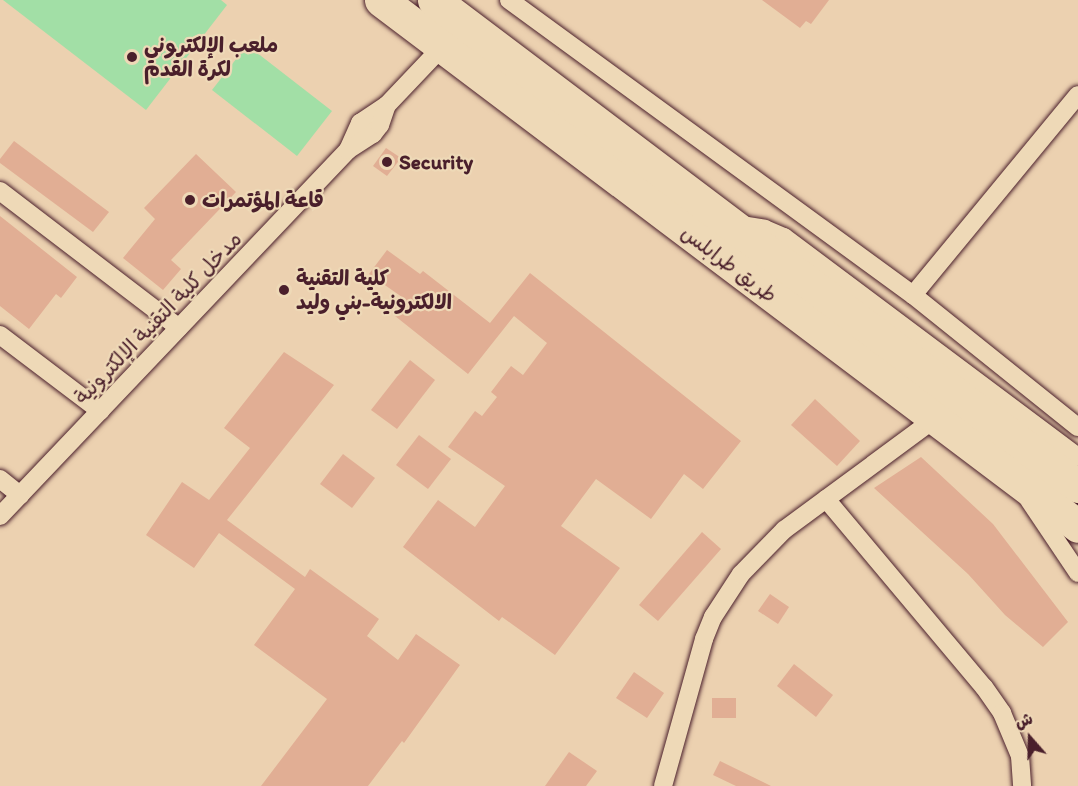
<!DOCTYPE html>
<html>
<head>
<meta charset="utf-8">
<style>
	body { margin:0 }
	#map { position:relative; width:1078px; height:786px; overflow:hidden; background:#ecd1b0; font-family:Itim,"Playpen Sans Arabic",sans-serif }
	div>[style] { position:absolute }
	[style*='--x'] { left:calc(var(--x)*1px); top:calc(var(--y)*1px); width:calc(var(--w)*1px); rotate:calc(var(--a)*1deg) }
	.green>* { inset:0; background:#a2dfa6 }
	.building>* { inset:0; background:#e1ae94 }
	.roads { filter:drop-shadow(0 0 2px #4a1f2b) drop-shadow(0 0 2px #4a1f2b) }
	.street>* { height:18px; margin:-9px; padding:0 9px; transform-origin:9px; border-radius:9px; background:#eed9b7 }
	.highway>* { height:33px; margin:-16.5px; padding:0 16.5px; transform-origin:16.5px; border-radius:16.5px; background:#eed9b7 }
	.dots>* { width:16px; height:16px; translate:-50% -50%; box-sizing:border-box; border:3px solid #eed9b7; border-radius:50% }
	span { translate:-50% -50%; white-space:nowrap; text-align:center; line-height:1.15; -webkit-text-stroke:4.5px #eed9b7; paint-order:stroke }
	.poi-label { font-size:21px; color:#4a1f2b; font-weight:700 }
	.left { translate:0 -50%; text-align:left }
	.street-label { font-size:21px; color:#4a1f2b }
	.north { position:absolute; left:1000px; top:708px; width:60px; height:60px; -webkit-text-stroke:4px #eed9b7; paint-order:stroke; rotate:340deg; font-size:16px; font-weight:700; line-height:24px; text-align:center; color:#4a1f2b }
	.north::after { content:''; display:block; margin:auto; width:21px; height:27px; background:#4a1f2b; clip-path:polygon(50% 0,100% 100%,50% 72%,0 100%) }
</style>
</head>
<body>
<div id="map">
	<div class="green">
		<div style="clip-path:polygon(3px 0,221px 0,227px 5px,146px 110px)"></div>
		<div style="clip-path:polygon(247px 45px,332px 111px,297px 156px,212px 90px)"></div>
	</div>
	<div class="building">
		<div style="clip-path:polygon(762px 0,829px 0,811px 24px,806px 21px,800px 28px)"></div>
		<div style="clip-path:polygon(14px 141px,109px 212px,93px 232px,0 163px,0 159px)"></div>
		<div style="clip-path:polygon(386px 148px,401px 158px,387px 176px,373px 166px)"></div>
		<div style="clip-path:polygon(196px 154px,236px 192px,171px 260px,181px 269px,163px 290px,123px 258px,155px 219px,144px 208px)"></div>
		<div style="clip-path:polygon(0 216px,77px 277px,61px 298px,56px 294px,29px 329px,0 306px)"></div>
		<div style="clip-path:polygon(387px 250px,420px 274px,423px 271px,490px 323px,530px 273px,741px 441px,703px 489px,684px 474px,651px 519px,596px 479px,561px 526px,620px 568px,555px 655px,502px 617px,499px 621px,403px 547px,438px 500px,475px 527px,505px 486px,448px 447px,475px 411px,482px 416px,497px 397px,491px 392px,511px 366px,523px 375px,547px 343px,514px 316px,468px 374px,390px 312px,402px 297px,369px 274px)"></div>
		<div style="clip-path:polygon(284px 352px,334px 385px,227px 520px,305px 577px,310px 569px,379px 619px,367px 636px,398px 660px,416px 634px,460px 665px,404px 743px,402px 741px,368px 786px,261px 786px,327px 699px,254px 645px,295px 589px,219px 533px,194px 568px,146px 535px,182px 482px,209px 500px,250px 448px,224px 428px)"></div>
		<div style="clip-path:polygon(410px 360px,435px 380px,397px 429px,371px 410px)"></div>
		<div style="clip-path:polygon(815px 399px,860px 441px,837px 466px,791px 425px)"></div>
		<div style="clip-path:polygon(419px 435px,451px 459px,428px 489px,396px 465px)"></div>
		<div style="clip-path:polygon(343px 454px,375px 478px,352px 508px,320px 484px)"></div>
		<div style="clip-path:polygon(921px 457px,993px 524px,1068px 622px,1043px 647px,1005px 615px,968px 574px,874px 488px)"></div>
		<div style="clip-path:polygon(702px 532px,721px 549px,658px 621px,639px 605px)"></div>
		<div style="clip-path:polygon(770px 594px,789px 607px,778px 624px,758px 611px)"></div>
		<div style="clip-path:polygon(794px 664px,833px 695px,816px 717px,777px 686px)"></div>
		<div style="clip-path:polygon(634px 672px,664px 693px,647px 718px,616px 698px)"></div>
		<div style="clip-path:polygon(712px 698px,736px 698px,736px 718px,712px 718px)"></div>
		<div style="clip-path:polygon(569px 752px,597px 771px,586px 786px,545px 786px)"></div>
		<div style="clip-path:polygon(720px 761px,771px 786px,736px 786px,713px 775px)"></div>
	</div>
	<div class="roads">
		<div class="street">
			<div style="--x:509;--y:0;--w:500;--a:36.14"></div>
			<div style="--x:913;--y:295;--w:211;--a:38.7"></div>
			<div style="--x:348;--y:150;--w:30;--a:-66"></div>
			<div style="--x:360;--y:123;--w:32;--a:-34"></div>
			<div style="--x:387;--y:105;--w:80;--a:-46.5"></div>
			<div style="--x:0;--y:191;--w:225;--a:37.4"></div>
			<div style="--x:741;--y:225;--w:24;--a:9"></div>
			<div style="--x:765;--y:229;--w:21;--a:23"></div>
			<div style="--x:784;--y:237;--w:367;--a:36.8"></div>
			<div style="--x:913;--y:295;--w:259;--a:-50.5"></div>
			<div style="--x:0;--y:335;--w:126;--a:37.2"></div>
			<div style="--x:0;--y:479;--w:26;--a:39"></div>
			<div style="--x:826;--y:499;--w:246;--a:50"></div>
			<div style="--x:984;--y:687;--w:32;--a:55"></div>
			<div style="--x:1002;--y:713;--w:47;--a:67.3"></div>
			<div style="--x:1020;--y:756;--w:30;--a:86"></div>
			<div style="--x:1029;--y:500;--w:88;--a:56.1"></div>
			<div style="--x:0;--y:516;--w:505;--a:-46.44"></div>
			<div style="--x:348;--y:150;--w:30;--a:-33"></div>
			<div style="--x:373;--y:134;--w:11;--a:-52"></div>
			<div style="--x:380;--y:125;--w:21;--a:-71"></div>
			<div style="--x:663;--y:786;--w:153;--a:-74.4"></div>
			<div style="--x:704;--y:639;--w:24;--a:-68"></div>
			<div style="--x:713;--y:617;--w:51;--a:-56.9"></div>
			<div style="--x:741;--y:574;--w:62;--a:-45.7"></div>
			<div style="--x:784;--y:530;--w:189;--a:-36.4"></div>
		</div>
		<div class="highway">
			<div style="--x:381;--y:0;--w:873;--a:37.04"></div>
			<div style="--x:434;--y:0;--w:807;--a:37.04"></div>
		</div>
	</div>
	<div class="dots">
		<div style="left:132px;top:57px;background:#4a1f2b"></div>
		<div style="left:387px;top:162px;background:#4a1f2b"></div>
		<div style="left:190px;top:200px;background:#4a1f2b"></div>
		<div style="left:284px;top:290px;background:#4a1f2b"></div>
	</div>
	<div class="poi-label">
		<span class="left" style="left:144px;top:57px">ملعب الإلكتروني<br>لكرة القدم</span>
		<span class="left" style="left:399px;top:162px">Security</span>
		<span class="left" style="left:202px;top:200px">قاعة المؤتمرات</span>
		<span class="left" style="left:296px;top:290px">كلية التقنية<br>الالكترونية-بني وليد</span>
	</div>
	<div class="street-label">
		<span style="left:729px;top:264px;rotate:37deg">طريق طرابلس</span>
		<span style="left:158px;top:318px;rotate:-46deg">مدخل كلية التقنية الإلكترونية</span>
	</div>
	<div class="north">ش</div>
</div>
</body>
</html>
